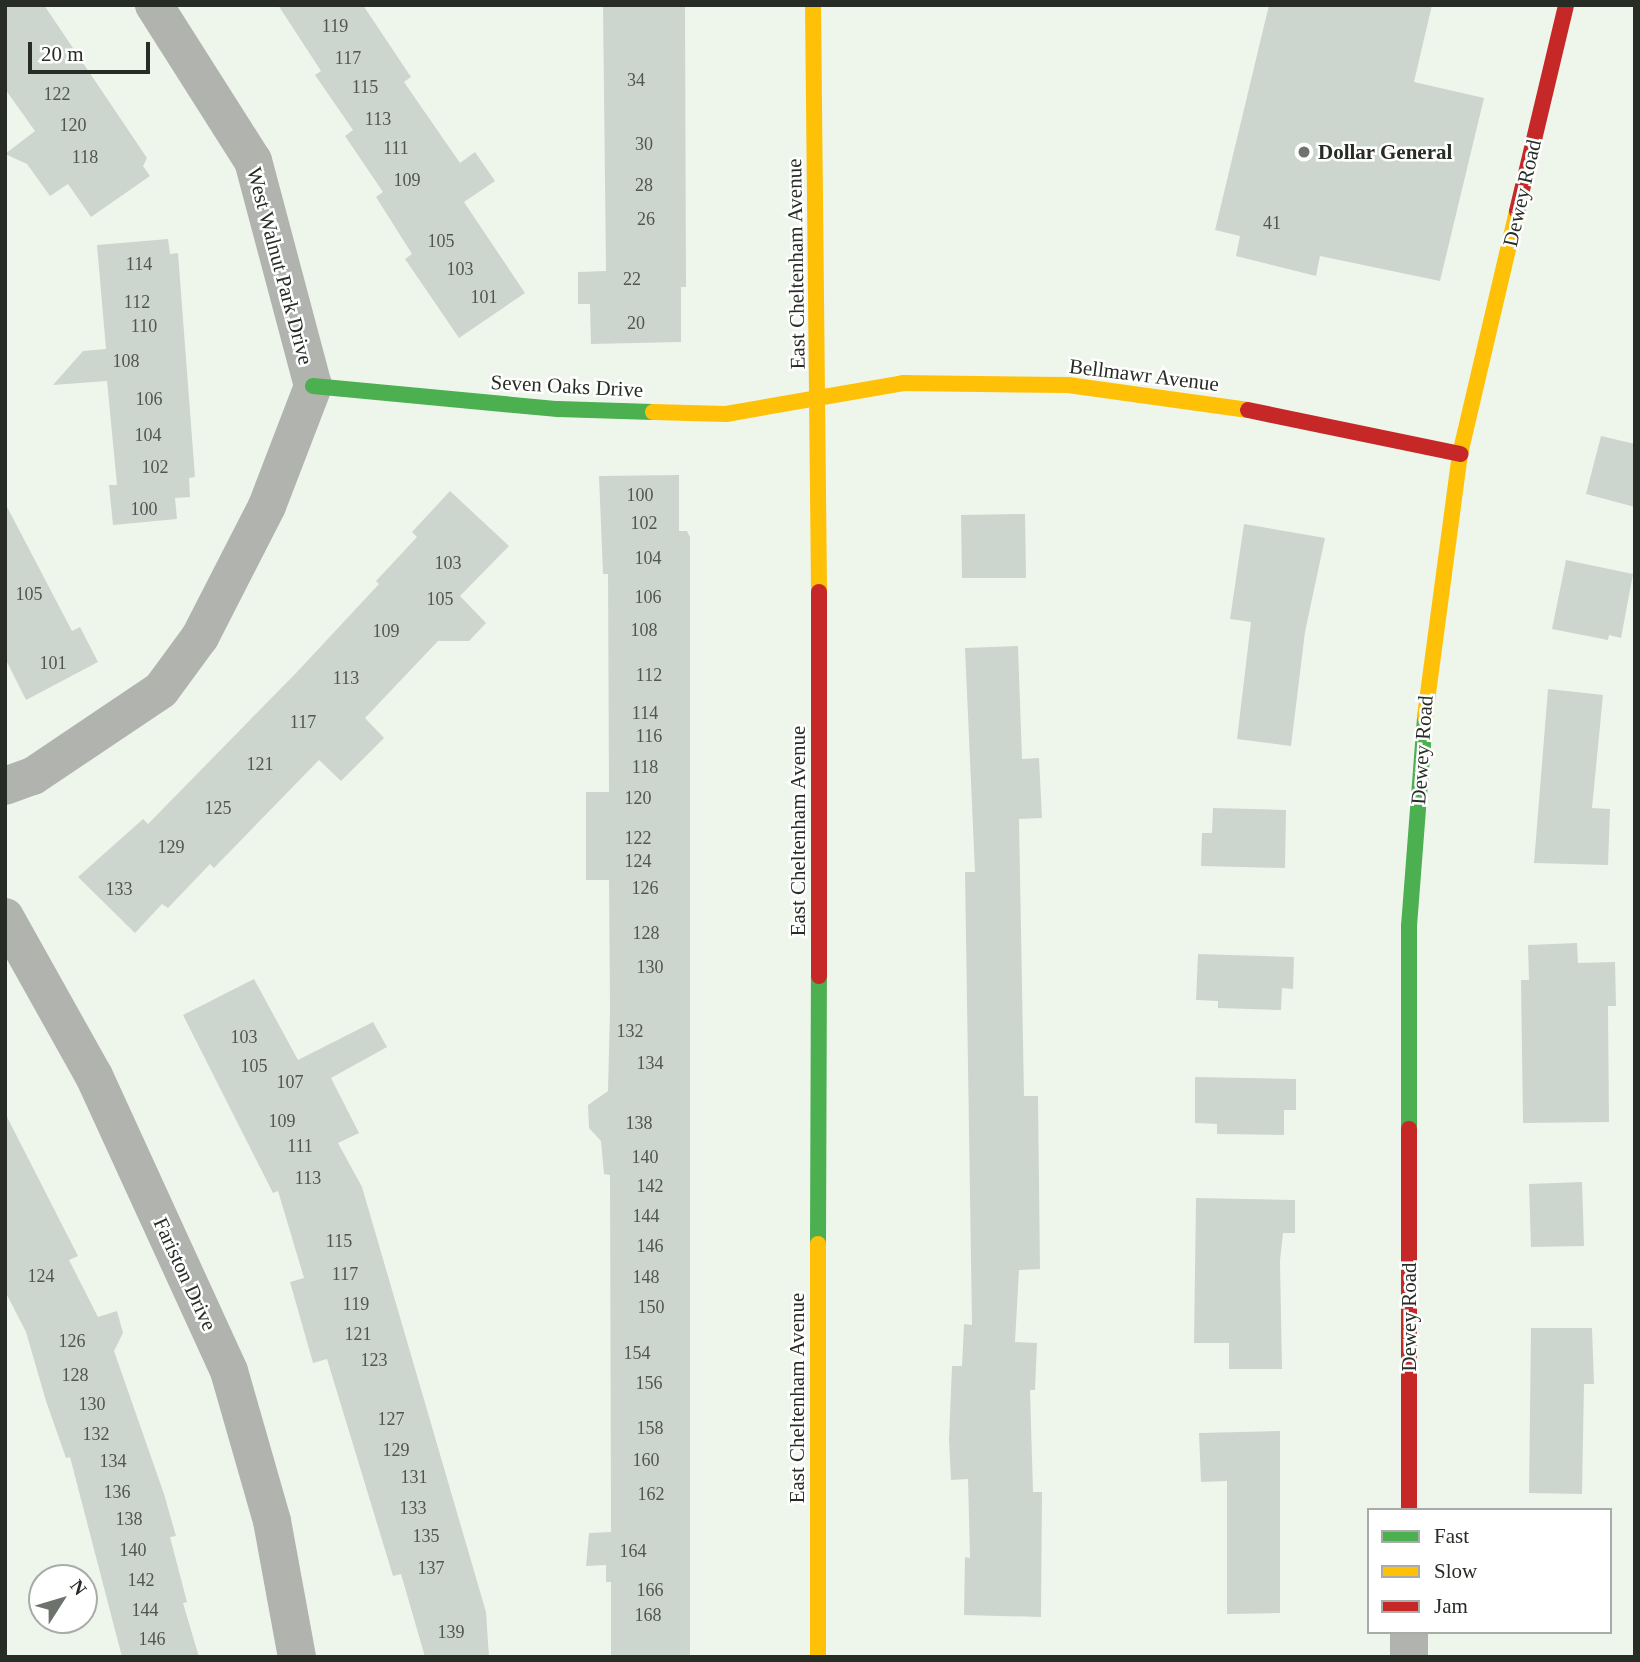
<!DOCTYPE html>
<html>
<head>
<meta charset="utf-8">
<style>
	body { margin:0 }
	#map { position:relative; width:1640px; height:1662px; overflow:hidden; background:#eef6ec; font-family:Georgia,serif }
	div>[style] { position:absolute }
	[style*='--x'] { left:calc(var(--x)*1px); top:calc(var(--y)*1px); width:calc(var(--w)*1px); rotate:calc(var(--a)*1deg) }
	.building>* { inset:0; background:#cdd5cf }
	.street>* { height:38px; margin:-19px; padding:0 19px; transform-origin:19px; border-radius:19px; background:#b1b3af }
	.fast>* { height:16px; margin:-8px; padding:0 8px; transform-origin:8px; border-radius:8px; background:#4caf50 }
	.slow>* { height:16px; margin:-8px; padding:0 8px; transform-origin:8px; border-radius:8px; background:#ffc107 }
	.jam>* { height:16px; margin:-8px; padding:0 8px; transform-origin:8px; border-radius:8px; background:#c62828 }
	.dots>* { width:19px; height:19px; translate:-50% -50%; box-sizing:border-box; border:4px solid #fff; border-radius:50% }
	span { translate:-50% -50%; white-space:nowrap; text-align:center; line-height:1.15; -webkit-text-stroke:5px #fff; paint-order:stroke }
	.number-label { font-size:18px; color:#505650 }
	.number-label span { -webkit-text-stroke-width:0 }
	.poi-label { font-size:21px; color:#272c25; font-weight:700 }
	.left { translate:0 -50%; text-align:left }
	.street-label { font-size:21px; color:#272c25 }
	.frame { position:absolute; inset:0; border:7px solid #272c25; pointer-events:none }
	.legend { position:absolute; left:1367px; top:1508px; width:245px; height:126px; box-sizing:border-box; background:#fff; border:2px solid #a9aba8; margin:0; padding:9px 12px; list-style:none; font-size:21px; color:#272c25 }
	.legend li { display:flex; align-items:center; gap:14px; height:35px }
	.legend b { width:35px; border:2px solid #a9aba8 }
	.north { position:absolute; left:28px; top:1564px; width:70px; height:70px; box-sizing:border-box; background:#fff; border:2px solid #a9aba8; border-radius:50%; rotate:53deg; font-size:19px; font-weight:700; line-height:28px; text-align:center; color:#272c25 }
	.north::after { content:''; display:block; margin:auto; width:24px; height:32px; background:#6d736b; clip-path:polygon(50% 0,100% 100%,50% 72%,0 100%) }
	.scale { position:absolute; left:28px; top:42px; width:122px; height:32px; box-sizing:border-box; border:4px solid #272c25; border-top:0; padding-left:9px; font-size:21px; line-height:24px; white-space:nowrap; color:#272c25; -webkit-text-stroke:5px #fff; paint-order:stroke }
</style>
</head>
<body>
<div id="map">
	<div class="building">
		<div style="clip-path:polygon(5px 5px,44px 5px,147px 158px,143px 166px,150px 176px,91px 217px,68px 184px,50px 196px,27px 164px,5px 154px,35px 131px,5px 89px)"></div>
		<div style="clip-path:polygon(278px 5px,363px 5px,411px 77px,404px 82px,460px 163px,475px 152px,495px 181px,464px 202px,525px 293px,459px 338px,405px 259px,412px 254px,376px 197px,383px 192px,345px 136px,353px 130px,315px 75px,321px 71px)"></div>
		<div style="clip-path:polygon(603px 5px,685px 5px,686px 287px,681px 287px,681px 342px,591px 344px,590px 304px,578px 304px,578px 272px,606px 271px)"></div>
		<div style="clip-path:polygon(1269px 5px,1432px 5px,1414px 82px,1484px 98px,1440px 281px,1320px 256px,1316px 276px,1236px 256px,1240px 236px,1215px 230px)"></div>
		<div style="clip-path:polygon(168px 239px,170px 254px,178px 253px,195px 477px,189px 478px,190px 497px,175px 498px,177px 519px,113px 525px,109px 485px,117px 485px,107px 381px,53px 385px,83px 351px,106px 349px,97px 245px)"></div>
		<div style="clip-path:polygon(1601px 436px,1635px 444px,1635px 507px,1586px 494px)"></div>
		<div style="clip-path:polygon(679px 475px,679px 531px,687px 531px,690px 537px,690px 1657px,611px 1657px,611px 1582px,606px 1582px,606px 1565px,586px 1566px,589px 1533px,611px 1532px,610px 1175px,604px 1174px,601px 1141px,589px 1128px,588px 1105px,608px 1091px,610px 1010px,609px 880px,586px 880px,586px 792px,609px 792px,608px 574px,603px 574px,599px 476px)"></div>
		<div style="clip-path:polygon(450px 491px,509px 546px,460px 596px,486px 623px,469px 641px,438px 641px,365px 718px,384px 738px,341px 781px,319px 760px,214px 868px,210px 864px,168px 908px,162px 904px,135px 933px,78px 877px,143px 819px,148px 824px,296px 673px,379px 584px,376px 581px,417px 537px,412px 532px)"></div>
		<div style="clip-path:polygon(5px 503px,72px 631px,80px 627px,98px 662px,26px 700px,5px 658px)"></div>
		<div style="clip-path:polygon(1025px 514px,1026px 578px,962px 578px,961px 515px)"></div>
		<div style="clip-path:polygon(1244px 524px,1325px 538px,1305px 632px,1291px 746px,1237px 739px,1251px 622px,1230px 619px)"></div>
		<div style="clip-path:polygon(1566px 560px,1633px 574px,1621px 638px,1609px 635px,1608px 640px,1552px 629px)"></div>
		<div style="clip-path:polygon(1018px 646px,1022px 759px,1039px 758px,1042px 818px,1019px 819px,1024px 1096px,1038px 1096px,1040px 1269px,1019px 1270px,1015px 1342px,1037px 1343px,1035px 1390px,1030px 1390px,1033px 1492px,1042px 1492px,1041px 1617px,964px 1615px,965px 1557px,970px 1558px,968px 1479px,951px 1480px,949px 1440px,952px 1366px,962px 1366px,964px 1324px,972px 1325px,965px 872px,975px 872px,965px 648px)"></div>
		<div style="clip-path:polygon(1548px 689px,1603px 695px,1592px 808px,1610px 809px,1608px 865px,1534px 863px)"></div>
		<div style="clip-path:polygon(1213px 808px,1286px 810px,1285px 868px,1201px 866px,1202px 833px,1212px 833px)"></div>
		<div style="clip-path:polygon(1577px 943px,1578px 963px,1615px 962px,1616px 1006px,1608px 1006px,1609px 1122px,1523px 1123px,1521px 980px,1529px 980px,1528px 945px)"></div>
		<div style="clip-path:polygon(1198px 954px,1294px 957px,1293px 989px,1282px 988px,1281px 1010px,1218px 1008px,1218px 1001px,1196px 1000px)"></div>
		<div style="clip-path:polygon(254px 979px,298px 1060px,373px 1022px,387px 1047px,331px 1078px,359px 1133px,338px 1143px,362px 1187px,486px 1612px,489px 1657px,425px 1657px,401px 1574px,393px 1576px,327px 1359px,313px 1363px,290px 1282px,304px 1278px,278px 1191px,273px 1193px,183px 1015px)"></div>
		<div style="clip-path:polygon(1195px 1077px,1296px 1079px,1296px 1110px,1284px 1110px,1284px 1135px,1217px 1134px,1217px 1124px,1195px 1123px)"></div>
		<div style="clip-path:polygon(5px 1113px,78px 1256px,69px 1260px,98px 1317px,117px 1311px,123px 1333px,114px 1351px,164px 1494px,176px 1536px,170px 1537px,187px 1602px,183px 1603px,199px 1657px,122px 1657px,70px 1457px,66px 1458px,46px 1401px,26px 1332px,5px 1291px)"></div>
		<div style="clip-path:polygon(1582px 1182px,1584px 1246px,1531px 1247px,1529px 1184px)"></div>
		<div style="clip-path:polygon(1196px 1198px,1295px 1200px,1295px 1233px,1283px 1233px,1280px 1261px,1282px 1369px,1229px 1369px,1229px 1343px,1194px 1343px)"></div>
		<div style="clip-path:polygon(1531px 1328px,1592px 1328px,1594px 1384px,1584px 1384px,1582px 1494px,1529px 1493px)"></div>
		<div style="clip-path:polygon(1280px 1431px,1280px 1613px,1227px 1614px,1227px 1481px,1201px 1482px,1199px 1433px)"></div>
	</div>
	<div class="street">
		<div style="--x:5;--y:786;--w:30;--a:-20"></div>
		<div style="--x:33;--y:776;--w:154;--a:-33.9"></div>
		<div style="--x:161;--y:690;--w:66;--a:-53.7"></div>
		<div style="--x:200;--y:637;--w:147;--a:-62.9"></div>
		<div style="--x:267;--y:506;--w:129;--a:-69"></div>
		<div style="--x:313;--y:386;--w:233;--a:-104.9"></div>
		<div style="--x:253;--y:161;--w:185;--a:-122.4"></div>
		<div style="--x:5;--y:917;--w:182;--a:60.8"></div>
		<div style="--x:94;--y:1076;--w:324;--a:65.4"></div>
		<div style="--x:229;--y:1371;--w:156;--a:74"></div>
		<div style="--x:272;--y:1521;--w:138;--a:79.6"></div>
		<div style="--x:1409;--y:1632;--w:25;--a:90"></div>
	</div>
	<div class="fast">
		<div style="--x:313;--y:386;--w:246;--a:5.4"></div>
		<div style="--x:558;--y:409;--w:95;--a:1.8"></div>
		<div style="--x:1409;--y:1129;--w:203;--a:-90"></div>
		<div style="--x:1409;--y:926;--w:211;--a:-85.6"></div>
		<div style="--x:818;--y:1244;--w:268;--a:-89.8"></div>
	</div>
	<div class="slow">
		<div style="--x:813;--y:5;--w:587;--a:89.41"></div>
		<div style="--x:653;--y:412;--w:73;--a:1.6"></div>
		<div style="--x:726;--y:414;--w:180;--a:-9.9"></div>
		<div style="--x:903;--y:383;--w:165;--a:0.7"></div>
		<div style="--x:1068;--y:385;--w:182;--a:7.9"></div>
		<div style="--x:1425;--y:716;--w:264;--a:-82.4"></div>
		<div style="--x:1460;--y:454;--w:250;--a:-76.8"></div>
		<div style="--x:818;--y:1657;--w:413;--a:-90"></div>
	</div>
	<div class="jam">
		<div style="--x:1517;--y:211;--w:212;--a:-76.6"></div>
		<div style="--x:1248;--y:410;--w:217;--a:11.7"></div>
		<div style="--x:819;--y:976;--w:384;--a:-90"></div>
		<div style="--x:1409;--y:1129;--w:381;--a:90"></div>
	</div>
	<div class="dots">
		<div style="left:1304px;top:152px;background:#6d736b"></div>
	</div>
	<div class="number-label">
		<span style="left:335px;top:26px">119</span>
		<span style="left:348px;top:58px">117</span>
		<span style="left:636px;top:80px">34</span>
		<span style="left:365px;top:87px">115</span>
		<span style="left:57px;top:94px">122</span>
		<span style="left:378px;top:119px">113</span>
		<span style="left:73px;top:125px">120</span>
		<span style="left:644px;top:144px">30</span>
		<span style="left:396px;top:148px">111</span>
		<span style="left:85px;top:157px">118</span>
		<span style="left:407px;top:180px">109</span>
		<span style="left:644px;top:185px">28</span>
		<span style="left:646px;top:219px">26</span>
		<span style="left:1272px;top:223px">41</span>
		<span style="left:441px;top:241px">105</span>
		<span style="left:139px;top:264px">114</span>
		<span style="left:460px;top:269px">103</span>
		<span style="left:632px;top:279px">22</span>
		<span style="left:484px;top:297px">101</span>
		<span style="left:137px;top:302px">112</span>
		<span style="left:636px;top:323px">20</span>
		<span style="left:144px;top:326px">110</span>
		<span style="left:126px;top:361px">108</span>
		<span style="left:149px;top:399px">106</span>
		<span style="left:148px;top:435px">104</span>
		<span style="left:155px;top:467px">102</span>
		<span style="left:640px;top:495px">100</span>
		<span style="left:144px;top:509px">100</span>
		<span style="left:644px;top:523px">102</span>
		<span style="left:648px;top:558px">104</span>
		<span style="left:448px;top:563px">103</span>
		<span style="left:29px;top:594px">105</span>
		<span style="left:648px;top:597px">106</span>
		<span style="left:440px;top:599px">105</span>
		<span style="left:644px;top:630px">108</span>
		<span style="left:386px;top:631px">109</span>
		<span style="left:53px;top:663px">101</span>
		<span style="left:649px;top:675px">112</span>
		<span style="left:346px;top:678px">113</span>
		<span style="left:645px;top:713px">114</span>
		<span style="left:303px;top:722px">117</span>
		<span style="left:649px;top:736px">116</span>
		<span style="left:260px;top:764px">121</span>
		<span style="left:645px;top:767px">118</span>
		<span style="left:638px;top:798px">120</span>
		<span style="left:218px;top:808px">125</span>
		<span style="left:638px;top:838px">122</span>
		<span style="left:171px;top:847px">129</span>
		<span style="left:638px;top:861px">124</span>
		<span style="left:645px;top:888px">126</span>
		<span style="left:119px;top:889px">133</span>
		<span style="left:646px;top:933px">128</span>
		<span style="left:650px;top:967px">130</span>
		<span style="left:630px;top:1031px">132</span>
		<span style="left:244px;top:1037px">103</span>
		<span style="left:650px;top:1063px">134</span>
		<span style="left:254px;top:1066px">105</span>
		<span style="left:290px;top:1082px">107</span>
		<span style="left:282px;top:1121px">109</span>
		<span style="left:639px;top:1123px">138</span>
		<span style="left:300px;top:1146px">111</span>
		<span style="left:645px;top:1157px">140</span>
		<span style="left:308px;top:1178px">113</span>
		<span style="left:650px;top:1186px">142</span>
		<span style="left:646px;top:1216px">144</span>
		<span style="left:339px;top:1241px">115</span>
		<span style="left:650px;top:1246px">146</span>
		<span style="left:345px;top:1274px">117</span>
		<span style="left:41px;top:1276px">124</span>
		<span style="left:646px;top:1277px">148</span>
		<span style="left:356px;top:1304px">119</span>
		<span style="left:651px;top:1307px">150</span>
		<span style="left:358px;top:1334px">121</span>
		<span style="left:72px;top:1341px">126</span>
		<span style="left:637px;top:1353px">154</span>
		<span style="left:374px;top:1360px">123</span>
		<span style="left:75px;top:1375px">128</span>
		<span style="left:649px;top:1383px">156</span>
		<span style="left:92px;top:1404px">130</span>
		<span style="left:391px;top:1419px">127</span>
		<span style="left:650px;top:1428px">158</span>
		<span style="left:96px;top:1434px">132</span>
		<span style="left:396px;top:1450px">129</span>
		<span style="left:646px;top:1460px">160</span>
		<span style="left:113px;top:1461px">134</span>
		<span style="left:414px;top:1477px">131</span>
		<span style="left:117px;top:1492px">136</span>
		<span style="left:651px;top:1494px">162</span>
		<span style="left:413px;top:1508px">133</span>
		<span style="left:129px;top:1519px">138</span>
		<span style="left:426px;top:1536px">135</span>
		<span style="left:133px;top:1550px">140</span>
		<span style="left:633px;top:1551px">164</span>
		<span style="left:431px;top:1568px">137</span>
		<span style="left:141px;top:1580px">142</span>
		<span style="left:650px;top:1590px">166</span>
		<span style="left:145px;top:1610px">144</span>
		<span style="left:648px;top:1615px">168</span>
		<span style="left:451px;top:1632px">139</span>
		<span style="left:152px;top:1639px">146</span>
	</div>
	<div class="poi-label">
		<span class="left" style="left:1318px;top:152px">Dollar General</span>
	</div>
	<div class="street-label">
		<span style="left:1522px;top:193px;rotate:-77deg">Dewey Road</span>
		<span style="left:796px;top:264px;rotate:-91deg">East Cheltenham Avenue</span>
		<span style="left:280px;top:266px;rotate:75deg">West Walnut Park Drive</span>
		<span style="left:1144px;top:375px;rotate:7deg">Bellmawr Avenue</span>
		<span style="left:567px;top:386px;rotate:3deg">Seven Oaks Drive</span>
		<span style="left:1422px;top:750px;rotate:-86deg">Dewey Road</span>
		<span style="left:798px;top:831px;rotate:-90deg">East Cheltenham Avenue</span>
		<span style="left:185px;top:1274px;rotate:65deg">Fariston Drive</span>
		<span style="left:1409px;top:1317px;rotate:-90deg">Dewey Road</span>
		<span style="left:797px;top:1398px;rotate:-90deg">East Cheltenham Avenue</span>
	</div>
	<div class="frame"></div>
	<ul class="legend">
	<li><b style="height:9px;background:#4caf50"></b>Fast</li>
	<li><b style="height:9px;background:#ffc107"></b>Slow</li>
	<li><b style="height:9px;background:#c62828"></b>Jam</li>
	</ul>
	<div class="north">N</div>
	<div class="scale">20 m</div>
</div>
</body>
</html>
